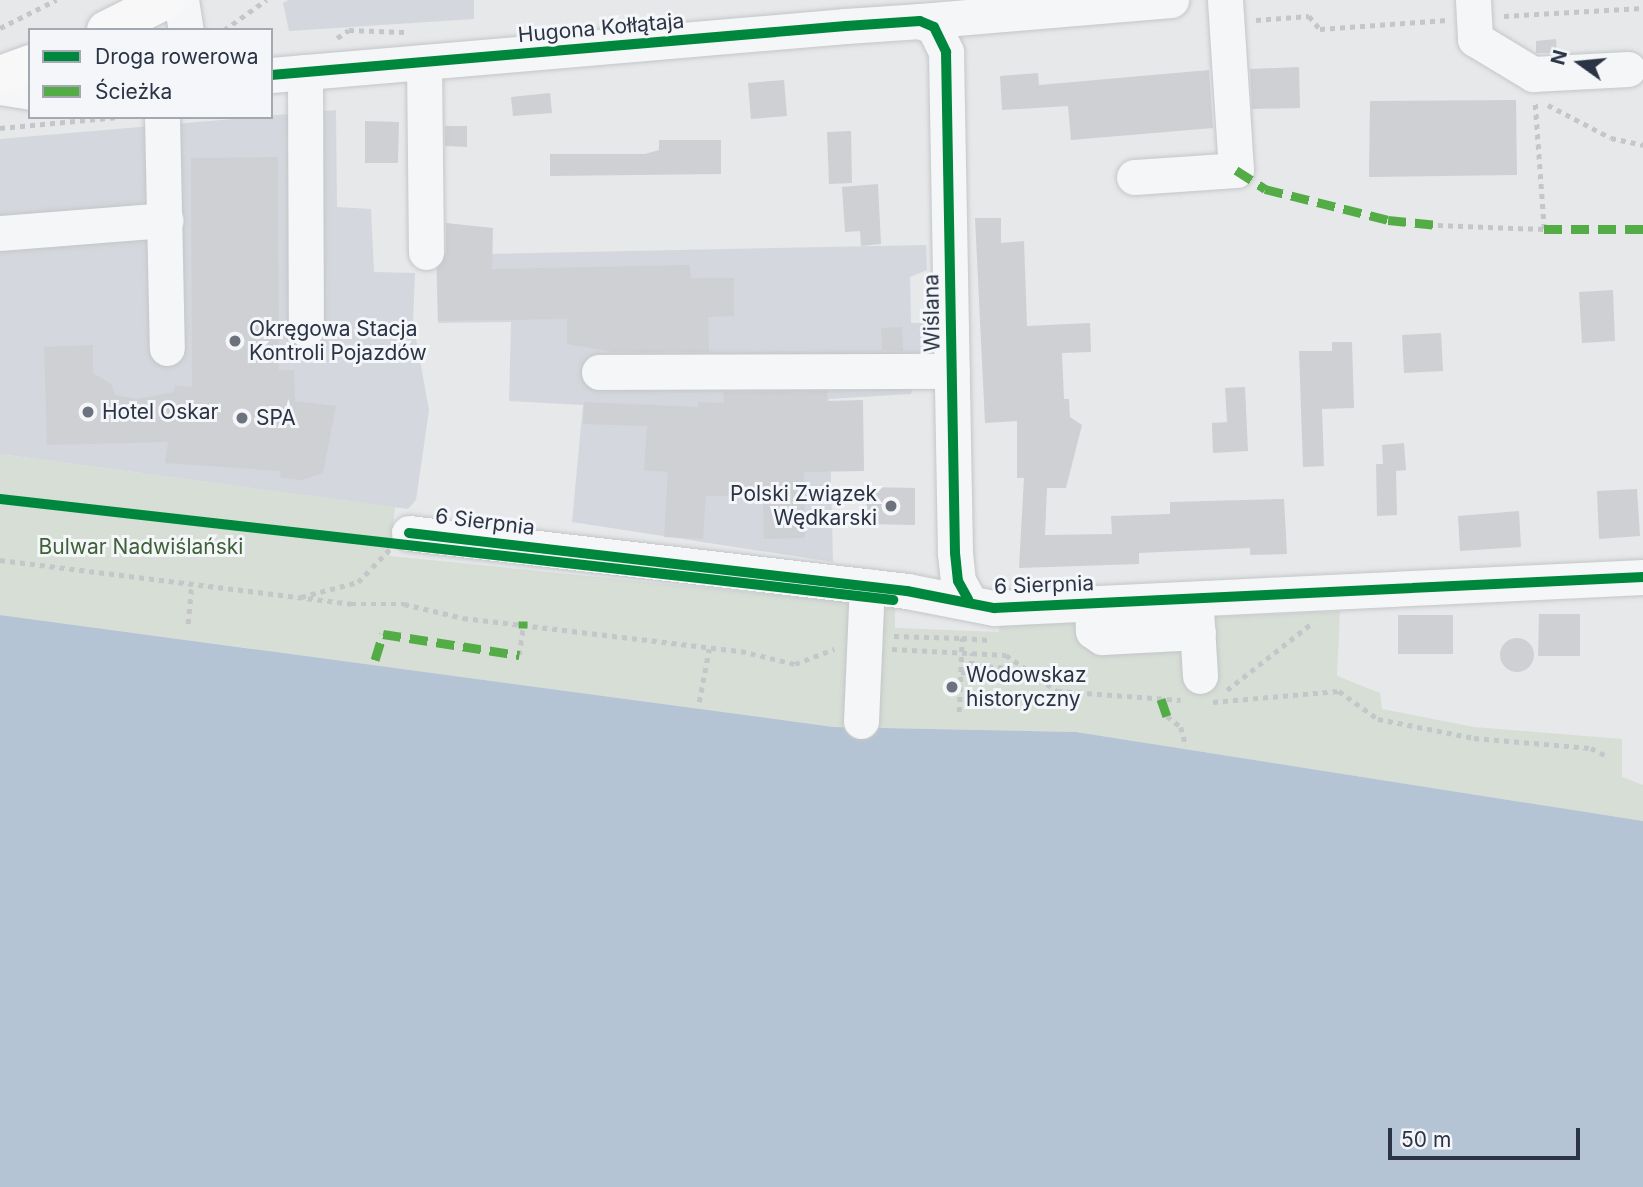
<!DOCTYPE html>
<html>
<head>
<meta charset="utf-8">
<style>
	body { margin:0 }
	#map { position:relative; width:1643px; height:1187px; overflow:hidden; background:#e6e8ea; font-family:Inter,sans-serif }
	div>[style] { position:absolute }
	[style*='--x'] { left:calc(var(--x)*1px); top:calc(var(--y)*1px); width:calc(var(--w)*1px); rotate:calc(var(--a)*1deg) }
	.built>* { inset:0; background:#d4d7dd }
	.green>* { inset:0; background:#d6ded6 }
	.water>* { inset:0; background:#b4c4d5 }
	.building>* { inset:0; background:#ced0d3 }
	.round { border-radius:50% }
	.path>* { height:4.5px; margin-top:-2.25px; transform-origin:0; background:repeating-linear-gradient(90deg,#c5c6ca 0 5px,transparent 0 10px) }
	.roads { filter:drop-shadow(0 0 2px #c4c6c8) drop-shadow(0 0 2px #c4c6c8) }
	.minor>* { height:35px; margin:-17.5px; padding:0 17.5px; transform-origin:17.5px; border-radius:17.5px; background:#f5f6f7 }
	.major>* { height:38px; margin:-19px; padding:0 19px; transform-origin:19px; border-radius:19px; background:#f8f8f8 }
	.quiet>* { height:9px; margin-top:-4.5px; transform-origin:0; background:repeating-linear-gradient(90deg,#54ac47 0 18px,transparent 0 27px) }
	.cycleway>* { height:10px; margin:-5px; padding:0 5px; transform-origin:5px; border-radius:5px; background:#00873e }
	.dots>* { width:19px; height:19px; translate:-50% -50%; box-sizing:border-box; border:4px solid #f4f6f9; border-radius:50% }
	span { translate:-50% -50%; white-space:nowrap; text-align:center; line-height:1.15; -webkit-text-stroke:6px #f4f6f9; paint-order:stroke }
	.street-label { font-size:21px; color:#2b3445 }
	.poi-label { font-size:21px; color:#2b3445 }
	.left { translate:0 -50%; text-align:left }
	.right { translate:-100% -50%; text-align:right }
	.park-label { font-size:21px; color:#3f6138 }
	.legend { position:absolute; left:28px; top:28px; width:245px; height:91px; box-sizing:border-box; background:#f4f6f9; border:2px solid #a4a8b1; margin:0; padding:9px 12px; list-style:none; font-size:21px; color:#2b3445 }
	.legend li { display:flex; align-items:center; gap:14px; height:35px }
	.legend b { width:35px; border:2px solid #a4a8b1 }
	.north { position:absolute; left:1545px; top:28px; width:70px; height:70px; -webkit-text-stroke:5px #f4f6f9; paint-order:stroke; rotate:285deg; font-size:19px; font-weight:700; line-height:28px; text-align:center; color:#2b3445 }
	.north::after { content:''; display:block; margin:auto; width:24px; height:32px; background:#2b3445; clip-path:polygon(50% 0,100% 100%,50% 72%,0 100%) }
	.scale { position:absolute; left:1388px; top:1128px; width:192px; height:32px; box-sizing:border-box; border:4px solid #2b3445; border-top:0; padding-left:9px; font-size:21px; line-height:24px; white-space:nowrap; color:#2b3445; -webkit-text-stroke:5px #f4f6f9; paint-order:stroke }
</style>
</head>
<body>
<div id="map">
	<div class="built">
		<div style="clip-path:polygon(288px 0,474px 0,474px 19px,289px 31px,283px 3px)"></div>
		<div style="clip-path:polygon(336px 110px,337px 207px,371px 209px,374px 272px,415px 273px,413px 322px,429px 410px,416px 500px,408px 509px,0 454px,0 139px)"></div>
		<div style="clip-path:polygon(926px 245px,927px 270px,910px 277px,911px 323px,928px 323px,928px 348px,922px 351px,911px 394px,829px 399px,833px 562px,572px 522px,583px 405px,509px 401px,511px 322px,438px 323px,436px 255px)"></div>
	</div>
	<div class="green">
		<div style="clip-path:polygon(0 454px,395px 507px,390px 556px,895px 607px,895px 628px,999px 632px,1000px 626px,1340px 611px,1337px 676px,1380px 693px,1382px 709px,1474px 727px,1622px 739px,1622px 777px,1643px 785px,1643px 821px,1076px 732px,835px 727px,0 615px)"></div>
	</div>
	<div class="water">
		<div style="clip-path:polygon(0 615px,834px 727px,1076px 732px,1643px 821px,1643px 1187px,0 1187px)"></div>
	</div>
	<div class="building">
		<div style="clip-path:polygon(1556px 39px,1557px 53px,1536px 53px,1536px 41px)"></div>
		<div style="clip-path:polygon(1299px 67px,1300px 108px,1252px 109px,1250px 69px)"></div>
		<div style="clip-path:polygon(1209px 70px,1213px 128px,1071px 140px,1068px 106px,1002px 110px,1000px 76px,1038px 73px,1039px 85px)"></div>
		<div style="clip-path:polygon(784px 80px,787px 116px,751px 119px,748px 83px)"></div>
		<div style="clip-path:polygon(550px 93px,552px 113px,513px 116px,511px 97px)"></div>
		<div style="clip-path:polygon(1516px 100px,1517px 175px,1369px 177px,1370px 101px)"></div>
		<div style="clip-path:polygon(365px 121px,399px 122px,398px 163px,365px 163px)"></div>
		<div style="clip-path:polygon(445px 126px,467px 126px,467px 147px,445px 146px)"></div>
		<div style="clip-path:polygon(851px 131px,852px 183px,829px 184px,827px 132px)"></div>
		<div style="clip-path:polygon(659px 140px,721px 140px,721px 174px,550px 176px,550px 154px,645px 154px,659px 150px)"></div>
		<div style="clip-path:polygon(278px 157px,279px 370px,294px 370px,295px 401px,336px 406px,323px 473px,302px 480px,280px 478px,281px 471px,165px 463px,168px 442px,47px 445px,44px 347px,93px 345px,93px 373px,111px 384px,115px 395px,138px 399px,174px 392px,175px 385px,192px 387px,191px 158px)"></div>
		<div style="clip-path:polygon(878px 184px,881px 244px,861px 246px,860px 231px,845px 232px,842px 187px)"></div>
		<div style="clip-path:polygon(975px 218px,1001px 218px,1001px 243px,1024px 241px,1027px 326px,1090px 323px,1091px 352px,1062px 353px,1064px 399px,1069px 399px,1070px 417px,1082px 425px,1066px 488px,1047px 488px,1045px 535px,1112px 534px,1111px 516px,1170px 514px,1170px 502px,1284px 499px,1287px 554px,1250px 555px,1250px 548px,1139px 553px,1139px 564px,1019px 568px,1024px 478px,1017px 478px,1017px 421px,985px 423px)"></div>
		<div style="clip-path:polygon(446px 223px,493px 228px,492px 269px,690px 265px,691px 278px,734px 278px,734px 316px,708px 317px,709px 352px,614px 352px,567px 344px,567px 319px,438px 321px,437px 269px,446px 252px)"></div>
		<div style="clip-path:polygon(1613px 290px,1615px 341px,1582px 343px,1579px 292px)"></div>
		<div style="clip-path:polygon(902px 327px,903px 351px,882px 350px,881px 328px)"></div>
		<div style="clip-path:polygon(1441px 333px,1443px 371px,1404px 373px,1402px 335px)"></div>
		<div style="clip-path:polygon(1332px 342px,1352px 342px,1354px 408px,1322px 409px,1324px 466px,1303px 467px,1299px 351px,1332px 351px)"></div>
		<div style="clip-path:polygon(1245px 387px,1248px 451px,1213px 453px,1212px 423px,1227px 422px,1225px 388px)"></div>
		<div style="clip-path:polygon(827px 391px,827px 401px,863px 400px,864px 471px,804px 472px,805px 538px,764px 539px,763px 495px,706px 496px,703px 539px,664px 537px,668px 472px,644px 470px,647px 426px,583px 424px,584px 402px,698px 407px,698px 402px,724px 403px,723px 392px)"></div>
		<div style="clip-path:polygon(1404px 443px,1406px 470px,1396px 471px,1397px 515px,1377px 516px,1376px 464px,1383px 464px,1382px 445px)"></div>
		<div style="clip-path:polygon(867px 487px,915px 488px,915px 525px,866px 524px)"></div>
		<div style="clip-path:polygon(1637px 489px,1640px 536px,1599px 539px,1597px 491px)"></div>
		<div style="clip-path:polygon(1519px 511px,1521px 547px,1460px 551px,1458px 516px)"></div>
		<div style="clip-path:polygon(1539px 614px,1580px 614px,1580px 656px,1538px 656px)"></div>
		<div style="clip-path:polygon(1398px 615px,1453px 615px,1453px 654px,1398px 654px)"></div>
		<div class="round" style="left:1500px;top:638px;width:34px;height:34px"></div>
	</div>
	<div class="path">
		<div style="--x:1504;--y:16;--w:139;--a:-3.3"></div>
		<div style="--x:1256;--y:20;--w:53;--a:-4.3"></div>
		<div style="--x:1309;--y:16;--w:17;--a:50"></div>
		<div style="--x:1320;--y:29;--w:127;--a:-4.1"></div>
		<div style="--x:0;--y:28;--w:63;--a:-26.6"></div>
		<div style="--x:224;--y:30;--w:52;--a:-35.5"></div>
		<div style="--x:337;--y:38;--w:14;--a:-34"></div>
		<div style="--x:349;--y:30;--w:56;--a:2"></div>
		<div style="--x:1548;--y:105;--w:71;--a:27.6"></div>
		<div style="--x:1611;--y:138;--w:33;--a:12"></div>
		<div style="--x:0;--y:128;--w:119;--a:-5.3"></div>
		<div style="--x:1438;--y:225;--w:106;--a:2.2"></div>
		<div style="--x:1544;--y:229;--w:126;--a:-94.1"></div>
		<div style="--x:0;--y:560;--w:354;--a:7.1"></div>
		<div style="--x:351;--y:604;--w:53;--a:0"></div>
		<div style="--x:404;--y:604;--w:61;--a:13.3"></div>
		<div style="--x:463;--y:618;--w:280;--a:6.8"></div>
		<div style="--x:741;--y:651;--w:56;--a:13.5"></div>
		<div style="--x:795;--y:664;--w:42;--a:-21"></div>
		<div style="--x:301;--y:597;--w:59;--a:-14.7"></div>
		<div style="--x:358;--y:582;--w:45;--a:-45.9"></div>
		<div style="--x:188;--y:624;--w:37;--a:-85"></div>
		<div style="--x:894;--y:636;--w:68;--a:1.7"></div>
		<div style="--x:892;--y:649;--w:114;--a:3"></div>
		<div style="--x:1006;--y:655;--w:62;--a:35.2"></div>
		<div style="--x:1057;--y:691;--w:124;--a:4.2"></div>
		<div style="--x:519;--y:655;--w:27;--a:-82"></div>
		<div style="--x:961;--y:672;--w:42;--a:4.1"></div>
		<div style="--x:1003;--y:675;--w:7;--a:-90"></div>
		<div style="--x:1003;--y:668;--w:32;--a:-176"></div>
		<div style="--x:971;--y:666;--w:13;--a:-86"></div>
		<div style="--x:1227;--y:690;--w:107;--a:-38.2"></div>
		<div style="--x:699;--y:702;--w:54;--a:-79.3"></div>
		<div style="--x:1213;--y:702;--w:126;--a:-5"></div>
		<div style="--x:1339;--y:691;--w:48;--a:35.7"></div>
		<div style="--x:1378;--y:719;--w:98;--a:11.2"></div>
		<div style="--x:1474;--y:738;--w:117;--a:4.9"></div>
		<div style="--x:1591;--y:748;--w:18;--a:27"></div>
		<div style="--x:959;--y:712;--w:74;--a:-87.7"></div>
		<div style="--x:962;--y:638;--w:27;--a:4"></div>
		<div style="--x:1167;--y:716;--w:18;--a:38"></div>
		<div style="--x:1181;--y:727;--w:20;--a:75"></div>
	</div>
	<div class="roads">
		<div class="minor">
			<div style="--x:181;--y:0;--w:30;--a:81"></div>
			<div style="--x:1473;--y:0;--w:39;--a:87"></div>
			<div style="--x:1475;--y:39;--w:68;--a:31.1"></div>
			<div style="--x:1533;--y:74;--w:95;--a:-3"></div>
			<div style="--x:920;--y:21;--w:252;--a:-4.8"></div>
			<div style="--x:424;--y:62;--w:190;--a:89.4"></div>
			<div style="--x:305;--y:72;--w:257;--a:89.8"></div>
			<div style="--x:271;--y:75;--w:577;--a:-4.87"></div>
			<div style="--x:846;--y:26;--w:74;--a:-3.9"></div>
			<div style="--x:920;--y:21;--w:15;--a:23"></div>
			<div style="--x:934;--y:27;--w:28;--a:64"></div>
			<div style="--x:946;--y:52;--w:501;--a:88.97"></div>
			<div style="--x:955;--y:553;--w:28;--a:84"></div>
			<div style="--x:958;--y:581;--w:21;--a:61"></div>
			<div style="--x:0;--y:87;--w:30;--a:9"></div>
			<div style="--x:162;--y:117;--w:231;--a:88.8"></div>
			<div style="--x:1134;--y:177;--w:102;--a:-3.9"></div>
			<div style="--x:1236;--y:170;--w:170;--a:-93.7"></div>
			<div style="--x:0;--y:233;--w:166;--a:-4.5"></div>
			<div style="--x:599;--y:372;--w:353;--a:-0.2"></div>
			<div style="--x:409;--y:533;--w:501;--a:6.64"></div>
			<div style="--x:907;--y:591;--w:89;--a:11.1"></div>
			<div style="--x:994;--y:608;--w:650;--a:-2.73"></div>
			<div style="--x:1092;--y:603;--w:28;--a:88"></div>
			<div style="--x:1093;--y:631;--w:11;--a:34"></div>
			<div style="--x:1102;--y:637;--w:96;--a:-3"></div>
			<div style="--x:1196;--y:610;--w:66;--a:86.5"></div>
			<div style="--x:861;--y:721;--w:135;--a:-87.5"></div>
		</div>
		<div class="major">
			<div style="--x:106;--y:30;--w:67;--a:-26.6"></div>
			<div style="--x:0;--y:75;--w:32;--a:-20"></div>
		</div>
	</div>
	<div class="quiet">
		<div style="--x:1236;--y:170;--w:35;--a:33"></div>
		<div style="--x:1265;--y:189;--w:127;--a:14.1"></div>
		<div style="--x:1388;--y:220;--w:50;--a:5.7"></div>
		<div style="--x:1544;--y:229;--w:99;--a:0"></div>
		<div style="--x:523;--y:628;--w:7;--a:-90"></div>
		<div style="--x:375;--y:660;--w:27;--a:-73"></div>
		<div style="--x:383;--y:634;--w:138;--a:8.8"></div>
		<div style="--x:1161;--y:699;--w:18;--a:71"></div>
	</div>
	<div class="cycleway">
		<div style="--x:271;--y:75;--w:577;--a:-4.87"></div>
		<div style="--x:846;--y:26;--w:74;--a:-3.9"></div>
		<div style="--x:920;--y:21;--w:15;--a:23"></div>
		<div style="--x:934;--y:27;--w:28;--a:64"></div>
		<div style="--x:946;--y:52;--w:501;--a:88.97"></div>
		<div style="--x:955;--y:553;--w:28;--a:84"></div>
		<div style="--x:958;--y:581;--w:21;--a:61"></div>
		<div style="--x:0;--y:499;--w:899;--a:6.45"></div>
		<div style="--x:409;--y:533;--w:501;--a:6.64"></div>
		<div style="--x:907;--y:591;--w:89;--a:11.1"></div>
		<div style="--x:994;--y:608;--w:650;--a:-2.73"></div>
	</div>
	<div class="dots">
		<div style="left:235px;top:341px;background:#6c737f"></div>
		<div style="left:88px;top:412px;background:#6c737f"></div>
		<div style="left:242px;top:418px;background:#6c737f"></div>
		<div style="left:891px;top:506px;background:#6c737f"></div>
		<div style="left:952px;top:687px;background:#6c737f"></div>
	</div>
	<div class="street-label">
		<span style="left:601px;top:28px;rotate:-5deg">Hugona Kołłątaja</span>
		<span style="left:932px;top:313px;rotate:-91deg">Wiślana</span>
		<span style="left:485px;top:522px;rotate:7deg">6 Sierpnia</span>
		<span style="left:1044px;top:585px;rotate:-2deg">6 Sierpnia</span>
	</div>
	<div class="poi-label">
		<span class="left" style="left:249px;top:341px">Okręgowa Stacja<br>Kontroli Pojazdów</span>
		<span class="left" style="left:102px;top:412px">Hotel Oskar</span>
		<span class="left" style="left:256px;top:418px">SPA</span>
		<span class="right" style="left:877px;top:506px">Polski Związek<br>Wędkarski</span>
		<span class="left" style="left:966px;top:687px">Wodowskaz<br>historyczny</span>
	</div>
	<div class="park-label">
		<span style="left:141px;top:547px">Bulwar Nadwiślański</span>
	</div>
	<ul class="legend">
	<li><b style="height:9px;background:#00873e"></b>Droga rowerowa</li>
	<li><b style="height:9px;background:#54ac47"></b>Ścieżka</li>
	</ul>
	<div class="north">N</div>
	<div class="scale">50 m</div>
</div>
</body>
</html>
